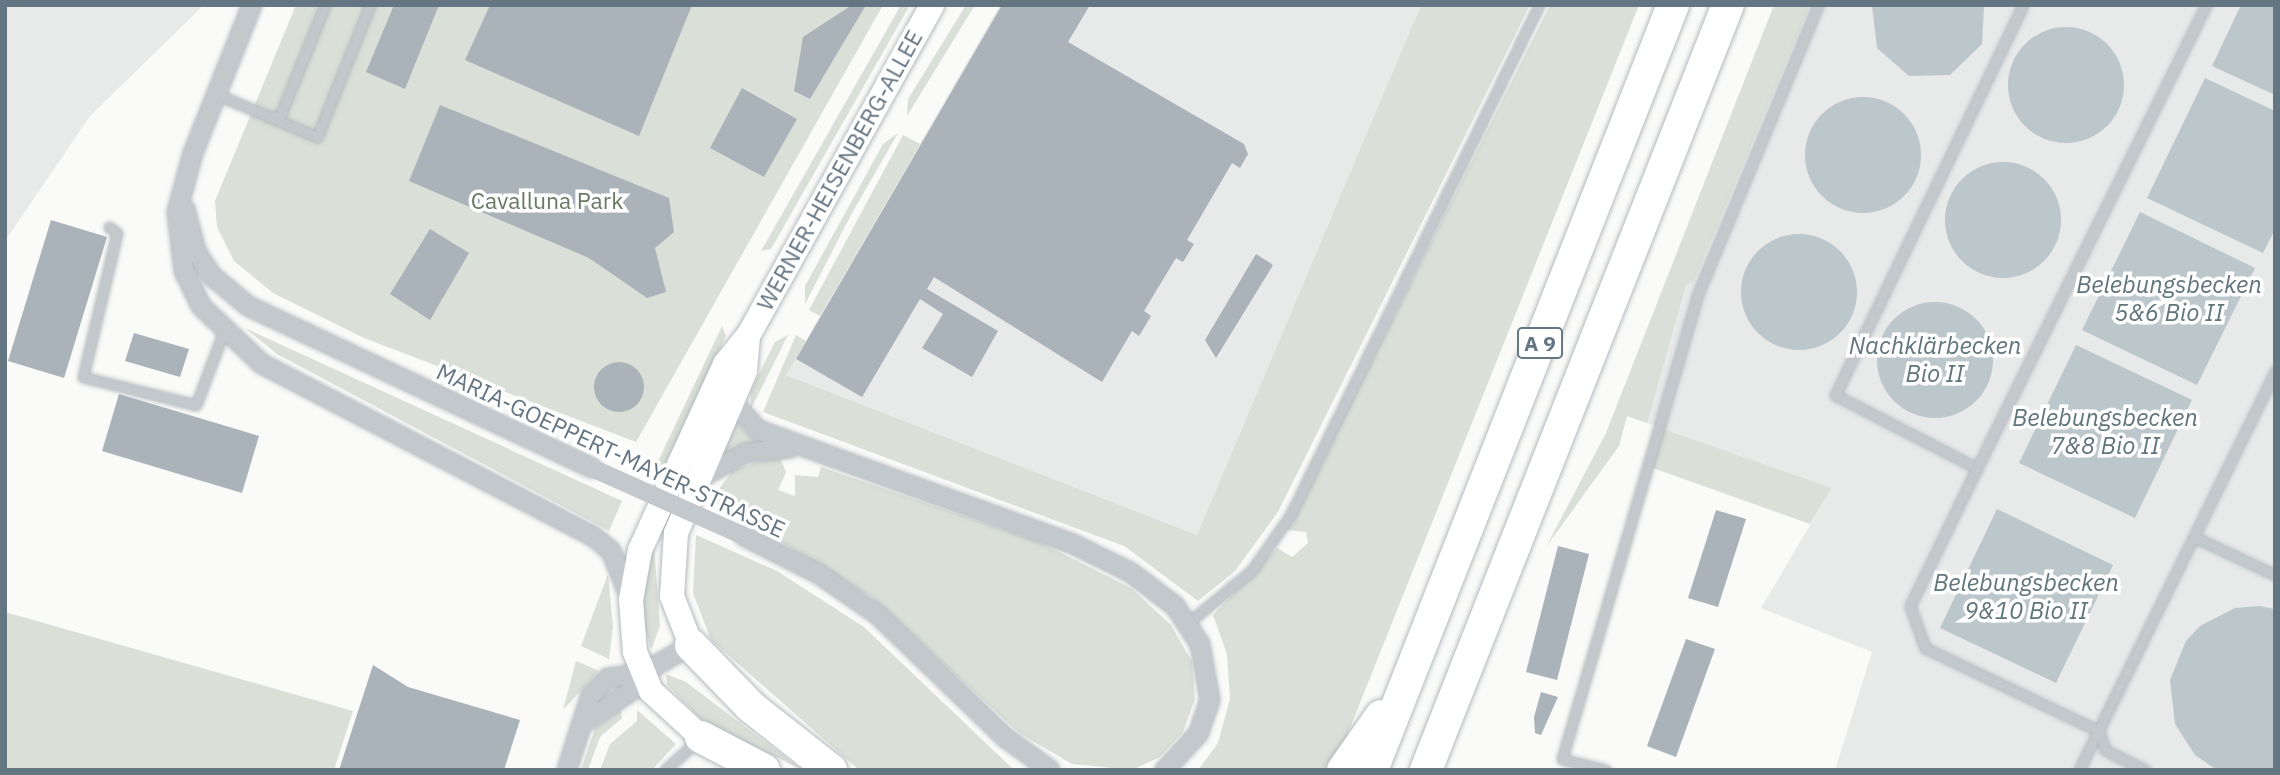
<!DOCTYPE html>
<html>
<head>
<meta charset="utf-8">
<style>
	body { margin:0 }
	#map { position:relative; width:2280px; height:775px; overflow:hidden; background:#fafaf8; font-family:"IBM Plex Sans",sans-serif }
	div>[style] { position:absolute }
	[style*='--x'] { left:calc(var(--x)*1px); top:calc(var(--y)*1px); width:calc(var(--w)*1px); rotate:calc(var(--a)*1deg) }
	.built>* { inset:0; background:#e8e9e9 }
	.green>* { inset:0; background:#dadfd7 }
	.water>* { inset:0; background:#bbc7cb }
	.round { border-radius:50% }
	.building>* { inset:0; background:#aab3b9 }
	.roads { filter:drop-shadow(0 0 2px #b3babf) drop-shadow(0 0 2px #b3babf) }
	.lane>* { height:9px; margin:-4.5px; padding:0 4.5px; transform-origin:4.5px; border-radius:4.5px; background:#c3c8cc }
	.street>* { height:18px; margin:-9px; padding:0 9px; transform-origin:9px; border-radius:9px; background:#c3c8cc }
	.secondary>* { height:24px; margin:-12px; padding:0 12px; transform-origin:12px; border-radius:12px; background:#fff }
	.highway>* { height:32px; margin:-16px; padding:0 16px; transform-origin:16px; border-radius:16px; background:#fff }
	.street-bridge>* { height:18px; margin:-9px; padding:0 9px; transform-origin:9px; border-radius:9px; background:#c3c8cc }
	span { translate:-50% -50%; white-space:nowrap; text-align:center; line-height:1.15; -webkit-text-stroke:7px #fff; paint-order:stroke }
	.shield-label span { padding:2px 5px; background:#fff; border:2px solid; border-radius:5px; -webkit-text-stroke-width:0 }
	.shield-label { font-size:21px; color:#657683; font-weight:700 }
	.street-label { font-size:23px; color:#657683 }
	.park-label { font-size:23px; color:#687a64 }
	.water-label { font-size:24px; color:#60757c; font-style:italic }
	.frame { position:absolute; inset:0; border:7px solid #657683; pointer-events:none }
</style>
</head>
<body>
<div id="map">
	<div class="built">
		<div style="clip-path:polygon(5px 5px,204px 5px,90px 116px,5px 241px)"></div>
		<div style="clip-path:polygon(1000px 5px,1421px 5px,1197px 535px,786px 375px)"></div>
		<div style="clip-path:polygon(1810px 5px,2275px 5px,2275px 770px,1835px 770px,1872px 652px,1761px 608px,1832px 488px,1627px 416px)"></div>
	</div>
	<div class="green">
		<div style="clip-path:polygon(296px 5px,883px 5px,636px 442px,364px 338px,273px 293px,234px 261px,217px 227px,215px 201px)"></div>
		<div style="clip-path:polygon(901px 5px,910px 5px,771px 249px,761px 251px)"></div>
		<div style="clip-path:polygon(966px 5px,975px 5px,907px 116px,908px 99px)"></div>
		<div style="clip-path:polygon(1421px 5px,1530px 5px,1278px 512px,1235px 571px,1198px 601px,1124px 546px,763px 412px,796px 335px,806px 341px,786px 375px,1197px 535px)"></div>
		<div style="clip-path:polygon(1550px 5px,1639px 5px,1346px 738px,1328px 770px,1198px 770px,1218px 743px,1230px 699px,1227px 654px,1213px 615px,1277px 548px,1292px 557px,1308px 543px,1306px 532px,1287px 530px)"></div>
		<div style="clip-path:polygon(1774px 5px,1810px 5px,1694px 281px,1686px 285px,1647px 423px,1627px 416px,1619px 446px,1546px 547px,1606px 433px)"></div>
		<div style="clip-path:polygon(898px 133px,851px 215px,805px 304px,805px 286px,883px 144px)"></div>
		<div style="clip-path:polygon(903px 135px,920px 144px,820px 316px,809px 310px)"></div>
		<div style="clip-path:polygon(722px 326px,726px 336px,659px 477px,652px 474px)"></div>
		<div style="clip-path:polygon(245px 328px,622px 501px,609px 531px,277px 354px)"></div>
		<div style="clip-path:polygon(788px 335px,750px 411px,751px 390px,775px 342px)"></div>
		<div style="clip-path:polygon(738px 424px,758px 443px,721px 456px,736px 425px)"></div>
		<div style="clip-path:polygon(1661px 428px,1832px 488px,1810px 524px,1650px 467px)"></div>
		<div style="clip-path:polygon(779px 455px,786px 472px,778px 490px,795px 496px,795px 475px,818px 477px,821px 467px,1039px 542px,1131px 588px,1171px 625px,1192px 662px,1195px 699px,1183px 732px,1160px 757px,1132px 770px,1072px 764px,1019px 733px,870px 596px,711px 500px,733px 470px)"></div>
		<div style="clip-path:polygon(696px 535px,777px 571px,864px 627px,1014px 770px,859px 770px,711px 640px,693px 593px)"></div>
		<div style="clip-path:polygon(654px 546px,660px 626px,651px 650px,641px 611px,642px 582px)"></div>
		<div style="clip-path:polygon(608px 574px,613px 627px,609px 659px,581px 646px)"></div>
		<div style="clip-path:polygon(5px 612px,353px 711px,334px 770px,5px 770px)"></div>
		<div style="clip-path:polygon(576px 661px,599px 671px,563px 710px)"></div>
		<div style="clip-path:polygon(666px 674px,686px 682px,802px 770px,702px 720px,667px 685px)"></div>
		<div style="clip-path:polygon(621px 709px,622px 718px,600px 737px,588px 770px,581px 770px,595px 728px)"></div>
		<div style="clip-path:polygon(637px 710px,676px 744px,652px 770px,600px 770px,610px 744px,637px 721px)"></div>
	</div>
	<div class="water">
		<div style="clip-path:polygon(1872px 5px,1984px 5px,1982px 44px,1950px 75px,1909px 76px,1877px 48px)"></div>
		<div style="clip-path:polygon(2241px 5px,2275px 5px,2275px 95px,2212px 66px)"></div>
		<div class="round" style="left:2008px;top:27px;width:116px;height:116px"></div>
		<div style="clip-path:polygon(2205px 78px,2275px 111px,2275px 229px,2263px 253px,2147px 198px)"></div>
		<div class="round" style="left:1805px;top:97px;width:116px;height:116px"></div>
		<div class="round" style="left:1945px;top:162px;width:116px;height:116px"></div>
		<div style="clip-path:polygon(2140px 212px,2255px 268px,2197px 385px,2082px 330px)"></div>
		<div class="round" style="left:1741px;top:234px;width:116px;height:116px"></div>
		<div class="round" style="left:1877px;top:302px;width:116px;height:116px"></div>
		<div style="clip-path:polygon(2076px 345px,2192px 400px,2135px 518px,2019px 463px)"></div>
		<div style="clip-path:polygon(1997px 509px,2113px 565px,2056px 683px,1940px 628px)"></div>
		<div style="clip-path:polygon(2259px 606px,2275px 609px,2275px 770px,2217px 770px,2195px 755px,2175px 724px,2170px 680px,2186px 641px,2200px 626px,2235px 608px)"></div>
	</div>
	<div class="building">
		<div style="clip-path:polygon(394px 5px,439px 5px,405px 89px,366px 72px)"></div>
		<div style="clip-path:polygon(490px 5px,692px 5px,639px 136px,465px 60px)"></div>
		<div style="clip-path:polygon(852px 5px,866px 5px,810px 99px,794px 91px,803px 37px)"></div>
		<div style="clip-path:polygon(1002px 5px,1090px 5px,1068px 42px,1244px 144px,1248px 154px,1240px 168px,1232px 163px,1187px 240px,1194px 244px,1183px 262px,1176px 258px,1144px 311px,1151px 316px,1139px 336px,1132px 331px,1102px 382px,934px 277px,927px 289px,998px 331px,972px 377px,922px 348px,943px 314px,920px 299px,862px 397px,796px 359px)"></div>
		<div style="clip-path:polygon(742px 88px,797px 119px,764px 177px,710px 148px)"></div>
		<div style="clip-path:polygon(440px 105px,669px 198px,674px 232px,655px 248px,666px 292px,647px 298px,589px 258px,409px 181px)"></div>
		<div style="clip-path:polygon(51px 220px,107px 237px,64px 378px,8px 361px)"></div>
		<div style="clip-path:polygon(430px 229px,469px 253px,430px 320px,390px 294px)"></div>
		<div style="clip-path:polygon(1256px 254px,1273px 265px,1216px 358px,1205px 340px)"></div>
		<div style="clip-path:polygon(134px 333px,189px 349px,180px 377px,125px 361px)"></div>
		<div class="round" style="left:594px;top:362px;width:50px;height:50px"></div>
		<div style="clip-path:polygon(119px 394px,259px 436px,242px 493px,102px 451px)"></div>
		<div style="clip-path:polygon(1716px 510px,1746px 519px,1718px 607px,1688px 598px)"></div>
		<div style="clip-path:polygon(1558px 546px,1589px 554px,1557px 680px,1526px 672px)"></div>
		<div style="clip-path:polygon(1686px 639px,1715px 649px,1676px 757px,1647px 746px)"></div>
		<div style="clip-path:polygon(373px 665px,408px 687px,520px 720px,504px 770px,339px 770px)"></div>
		<div style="clip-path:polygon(1541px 692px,1558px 697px,1541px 735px,1535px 733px,1534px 717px)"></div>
	</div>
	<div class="roads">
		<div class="lane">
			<div style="--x:2023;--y:5;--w:433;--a:115.7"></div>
			<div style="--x:1835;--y:395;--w:160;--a:27.2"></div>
			<div style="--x:1977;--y:468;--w:517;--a:-63.68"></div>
			<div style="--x:216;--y:94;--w:110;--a:23.1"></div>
			<div style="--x:317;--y:137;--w:142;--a:-68.1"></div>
			<div style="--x:268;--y:117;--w:12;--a:-5"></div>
			<div style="--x:280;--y:116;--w:120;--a:-67.9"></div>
			<div style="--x:109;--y:227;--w:10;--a:37"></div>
			<div style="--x:117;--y:233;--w:148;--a:103.3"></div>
			<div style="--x:83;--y:377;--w:116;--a:13.9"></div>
			<div style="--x:196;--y:405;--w:77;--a:-69.4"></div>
			<div style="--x:1977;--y:468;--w:153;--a:115.9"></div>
			<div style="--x:1910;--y:606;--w:45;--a:70.3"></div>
			<div style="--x:1925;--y:648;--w:193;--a:25.5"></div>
			<div style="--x:2099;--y:731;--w:20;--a:72"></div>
			<div style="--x:2105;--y:750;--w:45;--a:26.6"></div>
			<div style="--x:2194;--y:537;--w:89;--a:25.1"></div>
			<div style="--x:1188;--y:623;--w:83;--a:-39.6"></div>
			<div style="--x:1252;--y:570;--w:68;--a:-55.1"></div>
			<div style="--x:1291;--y:514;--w:566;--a:-64.02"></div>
			<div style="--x:665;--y:770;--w:43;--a:-42.2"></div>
			<div style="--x:1606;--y:770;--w:45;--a:-166"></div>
			<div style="--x:1562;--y:759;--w:482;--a:-73.7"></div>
			<div style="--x:1697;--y:296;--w:315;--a:-67.4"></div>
			<div style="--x:2079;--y:770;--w:444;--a:-63.8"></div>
		</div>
		<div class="street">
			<div style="--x:252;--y:5;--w:159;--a:111.7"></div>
			<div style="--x:193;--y:153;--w:61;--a:105.2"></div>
			<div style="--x:177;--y:212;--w:59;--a:83.2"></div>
			<div style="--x:184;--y:271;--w:39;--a:64"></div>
			<div style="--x:201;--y:306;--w:84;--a:43.6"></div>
			<div style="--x:262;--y:364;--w:373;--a:27.5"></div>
			<div style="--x:593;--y:536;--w:23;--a:40"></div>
			<div style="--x:611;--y:551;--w:53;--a:67.8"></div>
			<div style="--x:185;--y:209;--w:43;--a:75.3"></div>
			<div style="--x:196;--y:251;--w:28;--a:58"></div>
			<div style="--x:211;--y:275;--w:48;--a:40"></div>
			<div style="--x:248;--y:306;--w:380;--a:25.2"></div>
			<div style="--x:732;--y:401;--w:39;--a:48"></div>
			<div style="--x:758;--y:430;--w:335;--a:19.9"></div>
			<div style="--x:1073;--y:544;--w:64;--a:26.2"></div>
			<div style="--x:1130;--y:572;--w:56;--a:37.1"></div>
			<div style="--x:1175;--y:606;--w:45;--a:56.7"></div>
			<div style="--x:1200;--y:644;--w:57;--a:79.9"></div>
			<div style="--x:1210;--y:700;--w:36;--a:109"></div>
			<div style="--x:1198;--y:734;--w:49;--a:132.5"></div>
			<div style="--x:696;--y:480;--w:57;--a:-28.4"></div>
			<div style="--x:746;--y:453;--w:44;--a:-6.5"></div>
			<div style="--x:744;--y:536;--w:84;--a:26.9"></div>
			<div style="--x:819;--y:574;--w:72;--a:34.8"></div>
			<div style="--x:878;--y:615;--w:178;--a:43.9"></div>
			<div style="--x:1006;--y:738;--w:54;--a:36"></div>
			<div style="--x:581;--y:725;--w:64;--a:-34.2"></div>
			<div style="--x:634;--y:689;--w:18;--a:-61"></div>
			<div style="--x:643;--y:673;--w:56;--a:-30.3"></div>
			<div style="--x:567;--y:770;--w:79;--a:-72.3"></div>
			<div style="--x:591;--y:695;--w:24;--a:-45"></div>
			<div style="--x:608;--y:678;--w:35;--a:-8"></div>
		</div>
		<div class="secondary">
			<div style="--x:691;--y:645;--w:53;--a:-111.2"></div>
			<div style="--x:672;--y:596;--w:63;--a:-86.4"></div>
			<div style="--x:676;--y:533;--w:176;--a:-66.9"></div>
			<div style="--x:745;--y:371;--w:35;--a:-85"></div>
			<div style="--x:701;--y:737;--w:68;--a:-137.4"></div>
			<div style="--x:651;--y:691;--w:42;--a:-112.3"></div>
			<div style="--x:635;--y:652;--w:52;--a:-94.4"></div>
			<div style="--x:631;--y:600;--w:51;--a:-79.8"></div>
			<div style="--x:640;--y:550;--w:205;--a:-65.4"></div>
			<div style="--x:725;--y:364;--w:36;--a:-51"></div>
			<div style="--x:748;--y:336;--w:379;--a:-60.9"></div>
		</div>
		<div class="highway">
			<div style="--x:691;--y:645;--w:86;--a:45.9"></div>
			<div style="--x:751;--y:707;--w:102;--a:38.2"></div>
			<div style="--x:701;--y:737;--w:71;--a:27.6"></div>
			<div style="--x:1343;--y:770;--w:66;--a:-54.9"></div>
			<div style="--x:1372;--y:770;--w:822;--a:-68.52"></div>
			<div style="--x:1426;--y:770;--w:822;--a:-68.46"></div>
		</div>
	</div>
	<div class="street-bridge">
		<div style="--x:592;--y:468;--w:167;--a:24.1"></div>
	</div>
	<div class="shield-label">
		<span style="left:1540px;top:343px">A 9</span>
	</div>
	<div class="street-label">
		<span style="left:839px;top:170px;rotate:-61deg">WERNER-HEISENBERG-ALLEE</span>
		<span style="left:611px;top:450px;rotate:25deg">MARIA-GOEPPERT-MAYER-STRASSE</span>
	</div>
	<div class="park-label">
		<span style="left:547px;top:200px">Cavalluna Park</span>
	</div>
	<div class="water-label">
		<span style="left:2169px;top:299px">Belebungsbecken<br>5&amp;6 Bio II</span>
		<span style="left:1935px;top:360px">Nachklärbecken<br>Bio II</span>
		<span style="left:2105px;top:432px">Belebungsbecken<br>7&amp;8 Bio II</span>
		<span style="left:2026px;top:597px">Belebungsbecken<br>9&amp;10 Bio II</span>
	</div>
	<div class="frame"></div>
</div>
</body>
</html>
